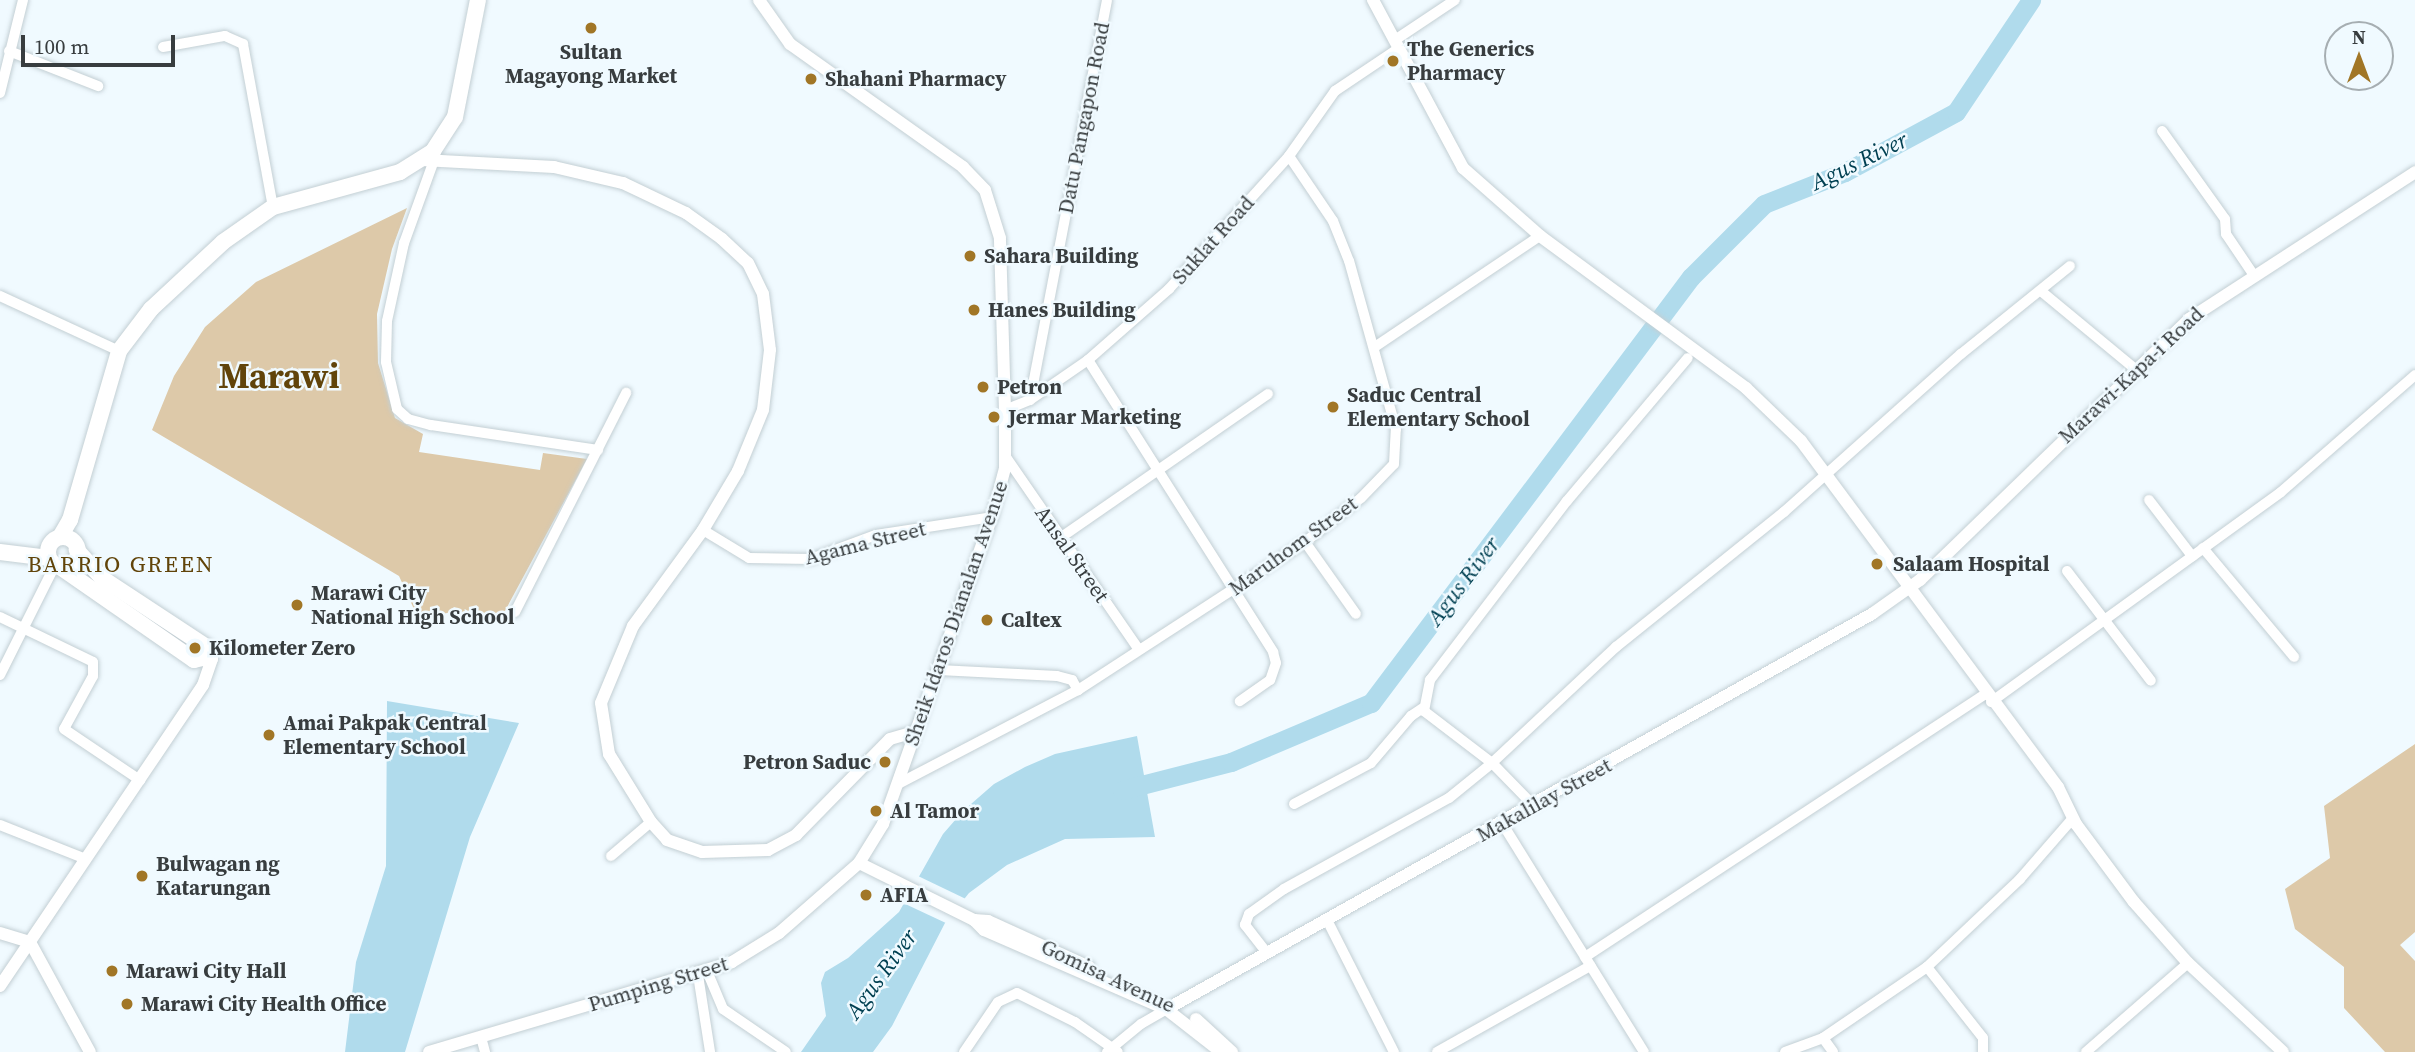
<!DOCTYPE html>
<html>
<head>
<meta charset="utf-8">
<style>
	body { margin:0 }
	#map { position:relative; width:2415px; height:1052px; overflow:hidden; background:#f0faff; font-family:"Source Serif 4",serif }
	div>[style] { position:absolute }
	[style*='--x'] { left:calc(var(--x)*1px); top:calc(var(--y)*1px); width:calc(var(--w)*1px); rotate:calc(var(--a)*1deg) }
	.green>* { inset:0; background:#ddc9a9 }
	.water>* { inset:0; background:#b0dbec }
	.pier>* { inset:0; background:#f0faff }
	.river>* { height:19px; margin:-9.5px; padding:0 9.5px; transform-origin:9.5px; border-radius:9.5px; background:#b0dbec }
	.roads { filter:drop-shadow(0 0 2px #c3cfd4) drop-shadow(0 0 2px #c3cfd4) }
	.minor>* { height:10px; margin:-5px; padding:0 5px; transform-origin:5px; border-radius:5px; background:#fff }
	.major>* { height:12px; margin:-6px; padding:0 6px; transform-origin:6px; border-radius:6px; background:#fff }
	.highway>* { height:16px; margin:-8px; padding:0 8px; transform-origin:8px; border-radius:8px; background:#fff }
	.highway>.ring { margin:-8px; padding:0; box-sizing:content-box; background:none; border:16px solid #fff; border-radius:50% }
	.dots>* { width:19px; height:19px; translate:-50% -50%; box-sizing:border-box; border:4px solid #f0faff; border-radius:50% }
	span { translate:-50% -50%; white-space:nowrap; text-align:center; line-height:1.15; -webkit-text-stroke:5px #f0faff; paint-order:stroke }
	.poi-label { font-size:21px; color:#383d3f; font-weight:700 }
	.left { translate:0 -50%; text-align:left }
	.right { translate:-100% -50%; text-align:right }
	.street-label { font-size:21px; color:#383d3f }
	.water-label { font-size:23px; color:#004052; font-style:italic }
	.neighbourhood-label { font-size:23px; color:#61440a; letter-spacing:2px }
	.town-label { font-size:35px; color:#61440a; font-weight:700 }
	.north { position:absolute; left:2324px; top:21px; width:70px; height:70px; box-sizing:border-box; background:#f0faff; border:2px solid #a6aeb2; border-radius:50%; rotate:0deg; font-size:19px; font-weight:700; line-height:28px; text-align:center; color:#383d3f }
	.north::after { content:''; display:block; margin:auto; width:24px; height:32px; background:#a17626; clip-path:polygon(50% 0,100% 100%,50% 72%,0 100%) }
	.scale { position:absolute; left:21px; top:35px; width:154px; height:32px; box-sizing:border-box; border:4px solid #383d3f; border-top:0; padding-left:9px; font-size:21px; line-height:24px; white-space:nowrap; color:#383d3f; -webkit-text-stroke:5px #f0faff; paint-order:stroke }
</style>
</head>
<body>
<div id="map">
	<div class="green">
		<div style="clip-path:polygon(407px 208px,392px 249px,377px 314px,378px 363px,395px 418px,423px 434px,419px 452px,540px 470px,543px 453px,587px 459px,499px 622px,459px 611px,418px 618px,399px 576px,152px 430px,174px 376px,205px 327px,256px 282px)"></div>
		<div style="clip-path:polygon(2415px 744px,2415px 932px,2400px 945px,2415px 961px,2415px 1052px,2385px 1052px,2344px 1008px,2344px 967px,2295px 929px,2285px 889px,2330px 858px,2324px 806px)"></div>
	</div>
	<div class="water">
		<div style="clip-path:polygon(387px 701px,519px 723px,470px 837px,405px 1052px,345px 1052px,356px 962px,386px 866px)"></div>
		<div style="clip-path:polygon(1137px 736px,1155px 837px,1065px 839px,1007px 865px,969px 893px,945px 923px,892px 1026px,873px 1052px,801px 1052px,826px 1016px,821px 983px,825px 972px,848px 958px,899px 912px,943px 834px,963px 811px,994px 784px,1025px 767px,1055px 754px)"></div>
	</div>
	<div class="pier">
		<div style="clip-path:polygon(918px 876px,968px 900px,948px 924px,901px 902px)"></div>
	</div>
	<div class="river">
		<div style="--x:1122;--y:790;--w:113;--a:-14.4"></div>
		<div style="--x:1231;--y:762;--w:152;--a:-22.9"></div>
		<div style="--x:1371;--y:703;--w:533;--a:-53.09"></div>
		<div style="--x:1691;--y:277;--w:103;--a:-45"></div>
		<div style="--x:1764;--y:204;--w:87;--a:-21.6"></div>
		<div style="--x:1845;--y:172;--w:126;--a:-28.4"></div>
		<div style="--x:1956;--y:112;--w:135;--a:-56.2"></div>
	</div>
	<div class="roads">
		<div class="minor">
			<div style="--x:1395;--y:40;--w:72;--a:-33.7"></div>
			<div style="--x:163;--y:47;--w:63;--a:-10.1"></div>
			<div style="--x:225;--y:36;--w:20;--a:24"></div>
			<div style="--x:243;--y:44;--w:166;--a:79.6"></div>
			<div style="--x:9;--y:51;--w:96;--a:21.5"></div>
			<div style="--x:0;--y:93;--w:96;--a:-76.1"></div>
			<div style="--x:2162;--y:131;--w:108;--a:54.4"></div>
			<div style="--x:2225;--y:219;--w:15;--a:86"></div>
			<div style="--x:2226;--y:234;--w:48;--a:56"></div>
			<div style="--x:433;--y:163;--w:85;--a:109.9"></div>
			<div style="--x:404;--y:243;--w:80;--a:102.3"></div>
			<div style="--x:387;--y:321;--w:41;--a:91.4"></div>
			<div style="--x:386;--y:362;--w:48;--a:76.8"></div>
			<div style="--x:397;--y:409;--w:15;--a:42"></div>
			<div style="--x:408;--y:419;--w:24;--a:15"></div>
			<div style="--x:431;--y:425;--w:169;--a:8.5"></div>
			<div style="--x:2041;--y:291;--w:121;--a:39.6"></div>
			<div style="--x:0;--y:296;--w:131;--a:24.8"></div>
			<div style="--x:1376;--y:346;--w:197;--a:-33.9"></div>
			<div style="--x:1088;--y:360;--w:346;--a:57.6"></div>
			<div style="--x:1273;--y:652;--w:11;--a:75"></div>
			<div style="--x:1276;--y:663;--w:18;--a:109"></div>
			<div style="--x:1270;--y:680;--w:37;--a:145"></div>
			<div style="--x:1030;--y:400;--w:407;--a:-79.1"></div>
			<div style="--x:1005;--y:410;--w:27;--a:-22"></div>
			<div style="--x:1030;--y:400;--w:70;--a:-34.6"></div>
			<div style="--x:1088;--y:360;--w:108;--a:-41.2"></div>
			<div style="--x:1169;--y:289;--w:179;--a:-47.9"></div>
			<div style="--x:1289;--y:156;--w:80;--a:-54.7"></div>
			<div style="--x:1335;--y:91;--w:77;--a:-33.9"></div>
			<div style="--x:1006;--y:457;--w:234;--a:55.4"></div>
			<div style="--x:2149;--y:500;--w:71;--a:52.5"></div>
			<div style="--x:703;--y:530;--w:54;--a:31.3"></div>
			<div style="--x:749;--y:558;--w:62;--a:0.9"></div>
			<div style="--x:811;--y:559;--w:69;--a:-20.3"></div>
			<div style="--x:876;--y:535;--w:117;--a:-8.8"></div>
			<div style="--x:1060;--y:538;--w:253;--a:-34.7"></div>
			<div style="--x:1305;--y:542;--w:88;--a:54.7"></div>
			<div style="--x:2203;--y:548;--w:142;--a:50.1"></div>
			<div style="--x:2067;--y:571;--w:138;--a:52.6"></div>
			<div style="--x:515;--y:612;--w:246;--a:-63.1"></div>
			<div style="--x:0;--y:617;--w:103;--a:25.8"></div>
			<div style="--x:93;--y:662;--w:14;--a:90"></div>
			<div style="--x:93;--y:676;--w:60;--a:118.7"></div>
			<div style="--x:64;--y:729;--w:92;--a:33.9"></div>
			<div style="--x:939;--y:670;--w:118;--a:2.9"></div>
			<div style="--x:1057;--y:676;--w:16;--a:15"></div>
			<div style="--x:1072;--y:680;--w:12;--a:59"></div>
			<div style="--x:0;--y:675;--w:123;--a:-63.4"></div>
			<div style="--x:1991;--y:702;--w:358;--a:-35.9"></div>
			<div style="--x:2281;--y:492;--w:178;--a:-41.1"></div>
			<div style="--x:898;--y:784;--w:203;--a:-27.6"></div>
			<div style="--x:1078;--y:690;--w:184;--a:-33"></div>
			<div style="--x:1232;--y:590;--w:87;--a:-33.3"></div>
			<div style="--x:1305;--y:542;--w:71;--a:-38.2"></div>
			<div style="--x:1361;--y:498;--w:47;--a:-45.9"></div>
			<div style="--x:1394;--y:464;--w:35;--a:-87"></div>
			<div style="--x:1396;--y:429;--w:174;--a:-105.6"></div>
			<div style="--x:1349;--y:261;--w:43;--a:-111.8"></div>
			<div style="--x:1333;--y:221;--w:78;--a:-124.1"></div>
			<div style="--x:1294;--y:804;--w:87;--a:-28"></div>
			<div style="--x:1371;--y:763;--w:62;--a:-49.6"></div>
			<div style="--x:1411;--y:716;--w:14;--a:-34"></div>
			<div style="--x:1534;--y:806;--w:60;--a:-134.3"></div>
			<div style="--x:1492;--y:763;--w:170;--a:-43.1"></div>
			<div style="--x:1616;--y:647;--w:216;--a:-38.8"></div>
			<div style="--x:1784;--y:512;--w:237;--a:-41.8"></div>
			<div style="--x:1961;--y:354;--w:140;--a:-38.9"></div>
			<div style="--x:1502;--y:823;--w:269;--a:58.2"></div>
			<div style="--x:0;--y:825;--w:92;--a:21.6"></div>
			<div style="--x:611;--y:856;--w:52;--a:-40.4"></div>
			<div style="--x:1327;--y:920;--w:148;--a:63.1"></div>
			<div style="--x:1267;--y:953;--w:36;--a:-128"></div>
			<div style="--x:1245;--y:925;--w:12;--a:-70"></div>
			<div style="--x:1249;--y:914;--w:43;--a:-35.5"></div>
			<div style="--x:1284;--y:889;--w:188;--a:-28.9"></div>
			<div style="--x:1449;--y:798;--w:55;--a:-39.1"></div>
			<div style="--x:1492;--y:763;--w:86;--a:-142.6"></div>
			<div style="--x:1424;--y:711;--w:32;--a:-79"></div>
			<div style="--x:1430;--y:680;--w:225;--a:-52.6"></div>
			<div style="--x:1567;--y:501;--w:187;--a:-49.8"></div>
			<div style="--x:1585;--y:957;--w:479;--a:-33.3"></div>
			<div style="--x:1927;--y:967;--w:90;--a:51.7"></div>
			<div style="--x:1983;--y:1038;--w:14;--a:90"></div>
			<div style="--x:707;--y:971;--w:41;--a:67.2"></div>
			<div style="--x:723;--y:1009;--w:76;--a:34.3"></div>
			<div style="--x:698;--y:975;--w:78;--a:81.1"></div>
			<div style="--x:481;--y:1037;--w:16;--a:75"></div>
			<div style="--x:1823;--y:1038;--w:17;--a:54"></div>
			<div style="--x:964;--y:1052;--w:60;--a:-55.8"></div>
			<div style="--x:998;--y:1002;--w:21;--a:-25"></div>
			<div style="--x:1017;--y:993;--w:65;--a:26.6"></div>
			<div style="--x:1075;--y:1022;--w:52;--a:34.9"></div>
			<div style="--x:1107;--y:1052;--w:44;--a:-39.5"></div>
			<div style="--x:1141;--y:1024;--w:34;--a:-30"></div>
			<div style="--x:1437;--y:1052;--w:176;--a:-29.3"></div>
			<div style="--x:1785;--y:1052;--w:40;--a:-20.2"></div>
			<div style="--x:1823;--y:1038;--w:126;--a:-34.3"></div>
			<div style="--x:1927;--y:967;--w:128;--a:-43.4"></div>
			<div style="--x:2020;--y:879;--w:81;--a:-49"></div>
			<div style="--x:2086;--y:1052;--w:135;--a:-41.1"></div>
		</div>
		<div class="major">
			<div style="--x:1373;--y:0;--w:191;--a:61.8"></div>
			<div style="--x:1463;--y:168;--w:103;--a:41.4"></div>
			<div style="--x:1540;--y:236;--w:256;--a:36.4"></div>
			<div style="--x:1746;--y:388;--w:76;--a:43.9"></div>
			<div style="--x:1801;--y:441;--w:431;--a:53.4"></div>
			<div style="--x:2058;--y:787;--w:41;--a:64.1"></div>
			<div style="--x:2076;--y:824;--w:97;--a:53.4"></div>
			<div style="--x:2134;--y:902;--w:81;--a:48.5"></div>
			<div style="--x:2188;--y:963;--w:130;--a:43.1"></div>
			<div style="--x:422;--y:160;--w:132;--a:3"></div>
			<div style="--x:554;--y:167;--w:71;--a:13.1"></div>
			<div style="--x:623;--y:183;--w:70;--a:25.5"></div>
			<div style="--x:686;--y:213;--w:44;--a:35.8"></div>
			<div style="--x:722;--y:239;--w:35;--a:43"></div>
			<div style="--x:748;--y:263;--w:34;--a:64"></div>
			<div style="--x:763;--y:294;--w:56;--a:82.9"></div>
			<div style="--x:770;--y:350;--w:60;--a:96.7"></div>
			<div style="--x:763;--y:410;--w:66;--a:112.3"></div>
			<div style="--x:738;--y:471;--w:69;--a:120.7"></div>
			<div style="--x:703;--y:530;--w:119;--a:126.1"></div>
			<div style="--x:633;--y:626;--w:83;--a:112.6"></div>
			<div style="--x:601;--y:703;--w:52;--a:81.1"></div>
			<div style="--x:609;--y:754;--w:80;--a:58.3"></div>
			<div style="--x:651;--y:822;--w:24;--a:48"></div>
			<div style="--x:667;--y:840;--w:37;--a:19"></div>
			<div style="--x:702;--y:852;--w:66;--a:-1.7"></div>
			<div style="--x:768;--y:850;--w:32;--a:-28"></div>
			<div style="--x:796;--y:835;--w:134;--a:-45.6"></div>
			<div style="--x:890;--y:739;--w:26;--a:-16"></div>
			<div style="--x:859;--y:863;--w:128;--a:26.4"></div>
			<div style="--x:974;--y:920;--w:14;--a:45"></div>
			<div style="--x:984;--y:930;--w:198;--a:23.5"></div>
			<div style="--x:1166;--y:1009;--w:70;--a:38"></div>
			<div style="--x:974;--y:920;--w:14;--a:4"></div>
			<div style="--x:988;--y:921;--w:111;--a:24.5"></div>
			<div style="--x:0;--y:933;--w:31;--a:17"></div>
			<div style="--x:30;--y:942;--w:125;--a:61.4"></div>
			<div style="--x:0;--y:986;--w:363;--a:-56"></div>
			<div style="--x:203;--y:685;--w:28;--a:-71"></div>
			<div style="--x:212;--y:659;--w:12;--a:-110"></div>
			<div style="--x:1174;--y:1005;--w:800;--a:-29.26"></div>
			<div style="--x:1872;--y:614;--w:59;--a:-35.3"></div>
			<div style="--x:1920;--y:580;--w:375;--a:-44.1"></div>
			<div style="--x:2189;--y:319;--w:270;--a:-33"></div>
			<div style="--x:1196;--y:1019;--w:49;--a:42.5"></div>
			<div style="--x:429;--y:1052;--w:316;--a:-16.5"></div>
			<div style="--x:732;--y:962;--w:55;--a:-31.7"></div>
			<div style="--x:779;--y:933;--w:106;--a:-41.2"></div>
			<div style="--x:859;--y:863;--w:46;--a:-58.4"></div>
			<div style="--x:883;--y:824;--w:326;--a:-70.5"></div>
			<div style="--x:992;--y:517;--w:51;--a:-75.1"></div>
			<div style="--x:1005;--y:468;--w:58;--a:-90"></div>
			<div style="--x:1005;--y:410;--w:172;--a:-91.7"></div>
			<div style="--x:1000;--y:238;--w:50;--a:-107.4"></div>
			<div style="--x:985;--y:190;--w:32;--a:-134"></div>
			<div style="--x:963;--y:167;--w:212;--a:-144.6"></div>
			<div style="--x:790;--y:44;--w:54;--a:-125.2"></div>
		</div>
		<div class="highway">
			<div style="--x:60;--y:537;--w:20;--a:-60"></div>
			<div style="--x:70;--y:520;--w:176;--a:-73.8"></div>
			<div style="--x:119;--y:351;--w:53;--a:-52.7"></div>
			<div style="--x:151;--y:309;--w:98;--a:-42.9"></div>
			<div style="--x:223;--y:242;--w:61;--a:-35"></div>
			<div style="--x:273;--y:207;--w:132;--a:-15.4"></div>
			<div style="--x:400;--y:172;--w:39;--a:-32"></div>
			<div style="--x:433;--y:151;--w:40;--a:-57.1"></div>
			<div style="--x:455;--y:117;--w:119;--a:-78.9"></div>
			<div class="ring" style="left:48px;top:537px;width:14px;height:14px"></div>
			<div style="--x:0;--y:552;--w:49;--a:7"></div>
			<div style="--x:60;--y:567;--w:163;--a:34.8"></div>
			<div style="--x:194;--y:660;--w:9;--a:-13"></div>
			<div style="--x:203;--y:658;--w:11;--a:-63"></div>
			<div style="--x:208;--y:648;--w:127;--a:-146.6"></div>
			<div style="--x:102;--y:578;--w:38;--a:-132"></div>
		</div>
	</div>
	<div class="dots">
		<div style="left:591px;top:28px;background:#a17626"></div>
		<div style="left:1393px;top:61px;background:#a17626"></div>
		<div style="left:811px;top:79px;background:#a17626"></div>
		<div style="left:970px;top:256px;background:#a17626"></div>
		<div style="left:974px;top:310px;background:#a17626"></div>
		<div style="left:983px;top:387px;background:#a17626"></div>
		<div style="left:1333px;top:407px;background:#a17626"></div>
		<div style="left:994px;top:417px;background:#a17626"></div>
		<div style="left:1877px;top:564px;background:#a17626"></div>
		<div style="left:297px;top:605px;background:#a17626"></div>
		<div style="left:987px;top:620px;background:#a17626"></div>
		<div style="left:195px;top:648px;background:#a17626"></div>
		<div style="left:269px;top:735px;background:#a17626"></div>
		<div style="left:885px;top:762px;background:#a17626"></div>
		<div style="left:876px;top:811px;background:#a17626"></div>
		<div style="left:142px;top:876px;background:#a17626"></div>
		<div style="left:866px;top:895px;background:#a17626"></div>
		<div style="left:112px;top:971px;background:#a17626"></div>
		<div style="left:127px;top:1004px;background:#a17626"></div>
	</div>
	<div class="poi-label">
		<span class="left" style="left:1407px;top:61px">The Generics<br>Pharmacy</span>
		<span style="left:591px;top:64px">Sultan<br>Magayong Market</span>
		<span class="left" style="left:825px;top:79px">Shahani Pharmacy</span>
		<span class="left" style="left:984px;top:256px">Sahara Building</span>
		<span class="left" style="left:988px;top:310px">Hanes Building</span>
		<span class="left" style="left:997px;top:387px">Petron</span>
		<span class="left" style="left:1347px;top:407px">Saduc Central<br>Elementary School</span>
		<span class="left" style="left:1008px;top:417px">Jermar Marketing</span>
		<span class="left" style="left:1893px;top:564px">Salaam Hospital</span>
		<span class="left" style="left:311px;top:605px">Marawi City<br>National High School</span>
		<span class="left" style="left:1001px;top:620px">Caltex</span>
		<span class="left" style="left:209px;top:648px">Kilometer Zero</span>
		<span class="left" style="left:283px;top:735px">Amai Pakpak Central<br>Elementary School</span>
		<span class="right" style="left:871px;top:762px">Petron Saduc</span>
		<span class="left" style="left:890px;top:811px">Al Tamor</span>
		<span class="left" style="left:156px;top:876px">Bulwagan ng<br>Katarungan</span>
		<span class="left" style="left:880px;top:895px">AFIA</span>
		<span class="left" style="left:126px;top:971px">Marawi City Hall</span>
		<span class="left" style="left:141px;top:1004px">Marawi City Health Office</span>
	</div>
	<div class="street-label">
		<span style="left:1084px;top:118px;rotate:-79deg">Datu Pangapon Road</span>
		<span style="left:1213px;top:240px;rotate:-48deg">Suklat Road</span>
		<span style="left:2131px;top:375px;rotate:-43deg">Marawi-Kapa-i Road</span>
		<span style="left:865px;top:543px;rotate:-14deg">Agama Street</span>
		<span style="left:1293px;top:546px;rotate:-36deg">Maruhom Street</span>
		<span style="left:1072px;top:554px;rotate:55deg">Ansal Street</span>
		<span style="left:956px;top:613px;rotate:-71deg">Sheik Idaros Dianalan Avenue</span>
		<span style="left:1544px;top:800px;rotate:-29deg">Makalilay Street</span>
		<span style="left:1108px;top:976px;rotate:25deg">Gomisa Avenue</span>
		<span style="left:658px;top:984px;rotate:-17deg">Pumping Street</span>
	</div>
	<div class="water-label">
		<span style="left:1859px;top:161px;rotate:-26deg">Agus River</span>
		<span style="left:1463px;top:581px;rotate:-53deg">Agus River</span>
		<span style="left:881px;top:974px;rotate:-54deg">Agus River</span>
	</div>
	<div class="neighbourhood-label">
		<span style="left:121px;top:564px">BARRIO GREEN</span>
	</div>
	<div class="town-label">
		<span style="left:279px;top:376px">Marawi</span>
	</div>
	<div class="north">N</div>
	<div class="scale">100 m</div>
</div>
</body>
</html>
